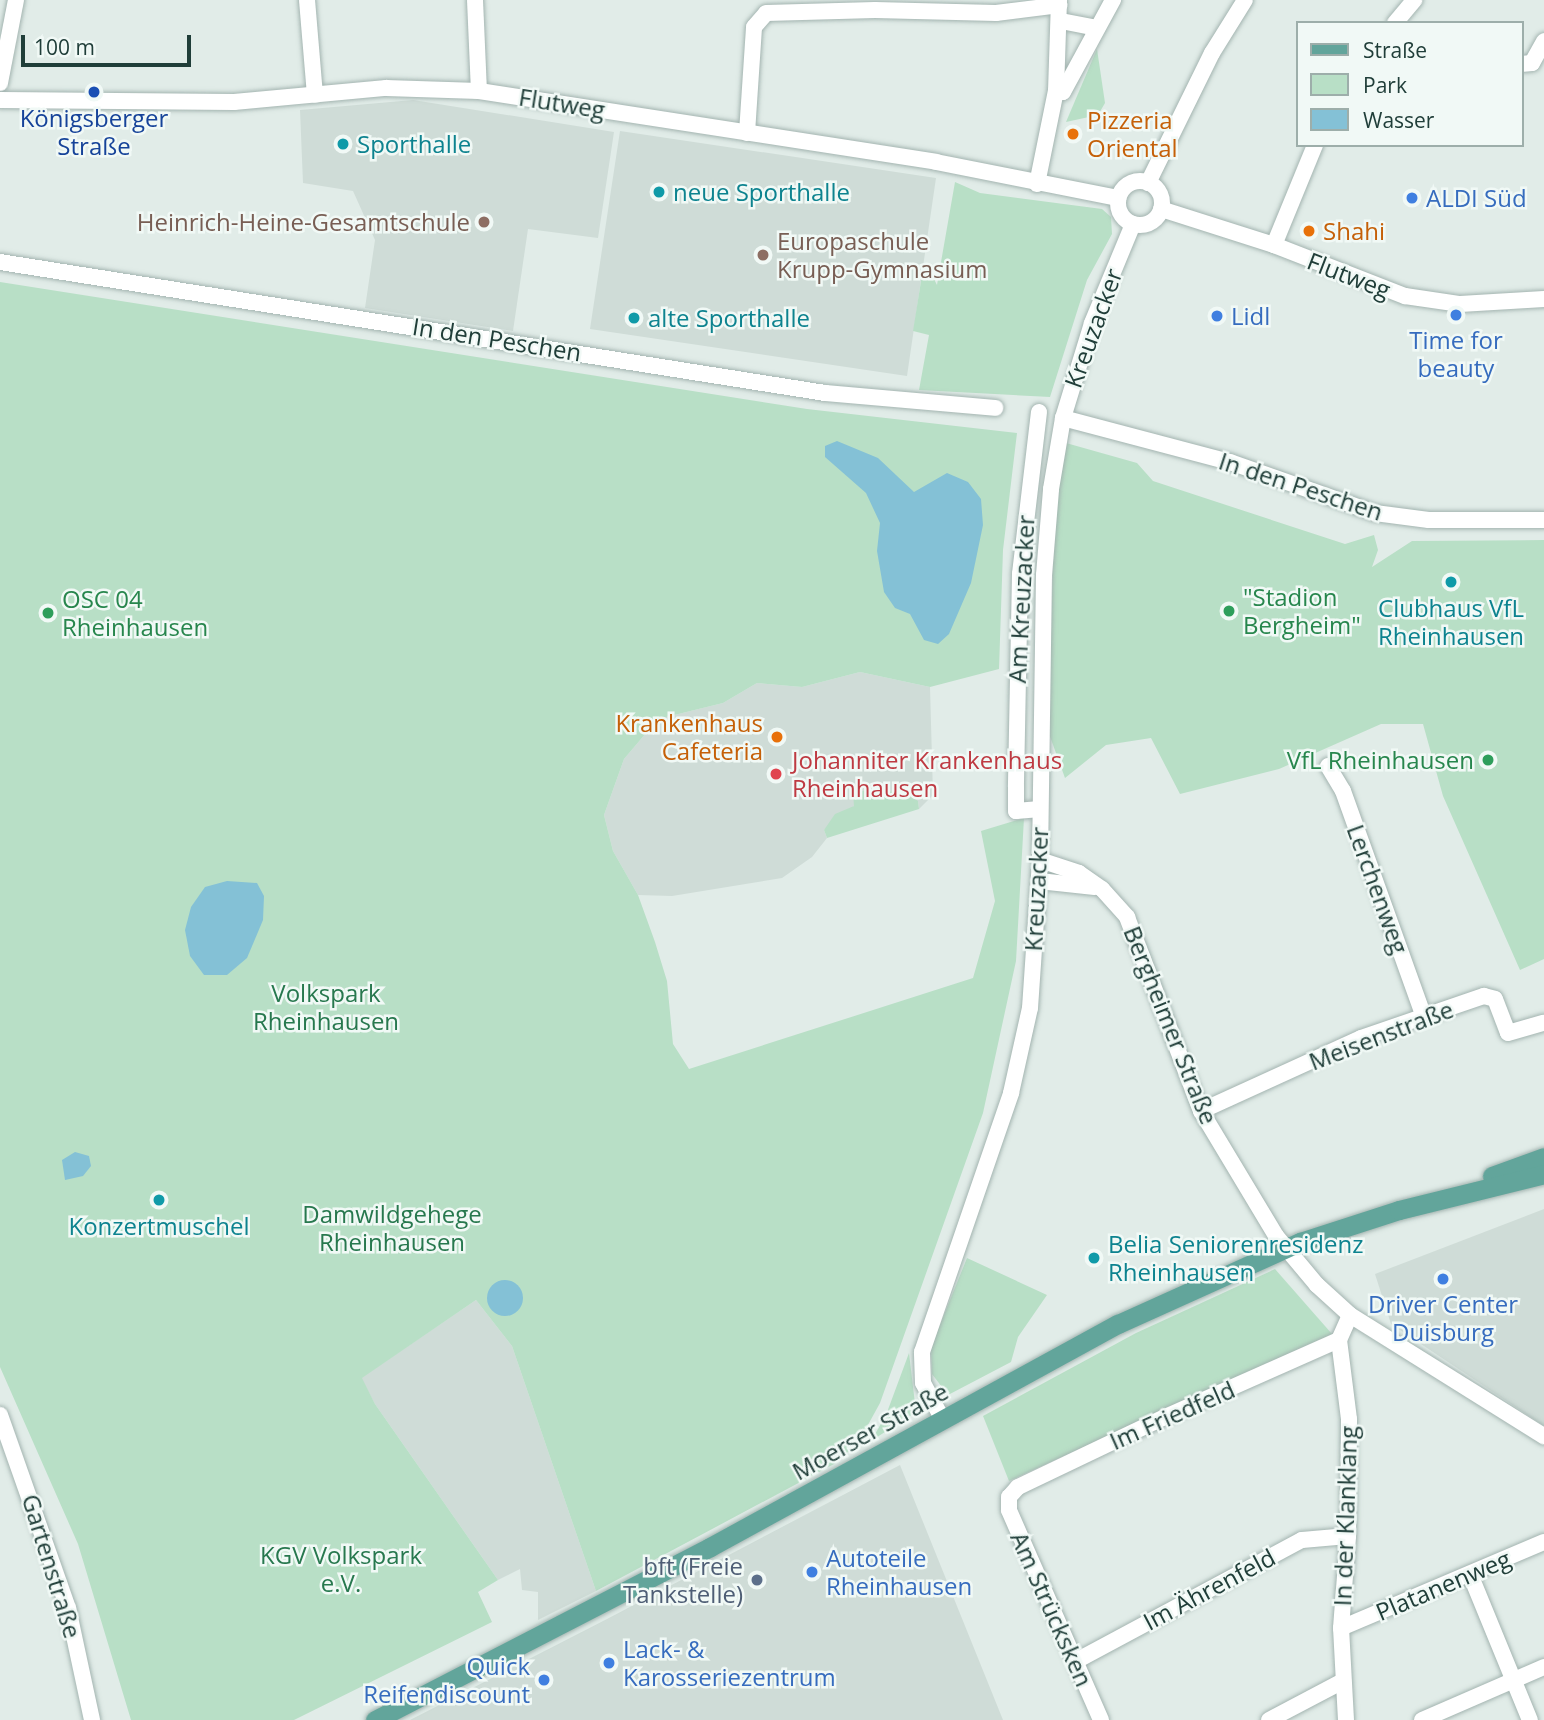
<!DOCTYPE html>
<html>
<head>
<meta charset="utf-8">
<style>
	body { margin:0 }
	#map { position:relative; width:1544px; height:1720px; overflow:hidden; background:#e1ece8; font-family:"Open Sans",sans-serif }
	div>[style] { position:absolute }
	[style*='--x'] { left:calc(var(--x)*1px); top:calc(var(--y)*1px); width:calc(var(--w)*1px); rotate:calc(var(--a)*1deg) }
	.built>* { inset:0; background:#cfdcd7 }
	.green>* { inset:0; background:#b8dfc6 }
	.water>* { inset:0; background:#84c1d6 }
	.round { border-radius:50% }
	.roads { filter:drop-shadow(0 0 2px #a3b4b0) drop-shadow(0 0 2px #a3b4b0) }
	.minor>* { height:16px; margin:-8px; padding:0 8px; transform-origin:8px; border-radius:8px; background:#fff }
	.minor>.ring { margin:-8px; padding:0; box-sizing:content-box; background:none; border:16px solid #fff; border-radius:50% }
	.major>* { height:19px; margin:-9.5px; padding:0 9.5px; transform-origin:9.5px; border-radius:9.5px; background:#62a59b }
	.dots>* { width:19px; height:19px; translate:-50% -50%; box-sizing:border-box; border:4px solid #f1f9f6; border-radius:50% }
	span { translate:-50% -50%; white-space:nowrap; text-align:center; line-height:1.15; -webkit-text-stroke:5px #f1f9f6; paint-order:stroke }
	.street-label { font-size:24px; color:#203e39 }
	.transit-label { font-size:24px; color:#164399 }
	.food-label { font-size:24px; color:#c56008 }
	.left { translate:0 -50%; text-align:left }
	.right { translate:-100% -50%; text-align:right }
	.culture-label { font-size:24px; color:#0d838f }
	.shop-label { font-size:24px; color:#366cbe }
	.education-label { font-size:24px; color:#785e54 }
	.leisure-label { font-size:24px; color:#27864d }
	.health-label { font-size:24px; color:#be3a42 }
	.park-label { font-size:24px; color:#27784e }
	.service-label { font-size:24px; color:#4e5e75 }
	.legend { position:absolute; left:1296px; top:21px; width:228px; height:126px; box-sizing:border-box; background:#f1f9f6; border:2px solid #9daeaa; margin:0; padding:9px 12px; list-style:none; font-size:21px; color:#203e39 }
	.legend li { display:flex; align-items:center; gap:14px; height:35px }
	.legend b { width:35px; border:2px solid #9daeaa }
	.scale { position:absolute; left:21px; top:35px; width:170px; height:32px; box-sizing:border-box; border:4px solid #203e39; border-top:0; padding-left:9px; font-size:21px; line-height:24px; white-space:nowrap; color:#203e39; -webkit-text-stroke:5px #f1f9f6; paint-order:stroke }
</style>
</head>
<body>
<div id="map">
	<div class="built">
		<div style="clip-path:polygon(413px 100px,614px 132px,598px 238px,528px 229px,513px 331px,365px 308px,375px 240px,353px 191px,303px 183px,300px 110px)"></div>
		<div style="clip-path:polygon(620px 131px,936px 178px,907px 376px,590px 329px)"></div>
		<div style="clip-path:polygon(860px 672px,930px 687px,933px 795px,919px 809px,918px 801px,854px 806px,824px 830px,827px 838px,812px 857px,782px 878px,672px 896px,638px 895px,613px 851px,604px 815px,624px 759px,658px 719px,723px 703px,757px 683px,802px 687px)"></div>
		<div style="clip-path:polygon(1544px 1209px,1544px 1426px,1391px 1324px,1375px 1274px)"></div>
		<div style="clip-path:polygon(476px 1300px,512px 1346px,596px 1591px,538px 1620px,538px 1592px,522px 1590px,520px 1569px,498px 1580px,375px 1404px,361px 1378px)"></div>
		<div style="clip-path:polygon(900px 1465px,1003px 1720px,410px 1720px,607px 1619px)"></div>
	</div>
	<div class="green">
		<div style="clip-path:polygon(1097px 49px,1105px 103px,1098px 115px,1066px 122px)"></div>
		<div style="clip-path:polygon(955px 182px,980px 193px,1102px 209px,1111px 217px,1112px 234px,1087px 280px,1050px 397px,919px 390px,929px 335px,913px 331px,922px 275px,927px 270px,931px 273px,937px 285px)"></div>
		<div style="clip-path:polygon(0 282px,807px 409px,1017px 433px,1003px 550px,999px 669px,930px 687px,860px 672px,802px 687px,757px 683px,723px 703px,658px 719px,624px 759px,604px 815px,613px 851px,638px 895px,655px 942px,667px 981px,673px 1044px,689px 1069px,973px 978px,995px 901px,981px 831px,1024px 818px,1016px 961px,983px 1113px,880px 1403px,858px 1443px,834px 1464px,596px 1591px,512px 1346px,476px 1300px,362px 1378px,375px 1404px,498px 1580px,478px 1592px,492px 1622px,294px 1720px,131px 1720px,78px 1544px,0 1367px)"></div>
		<div style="clip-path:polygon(1066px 443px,1137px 463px,1153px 481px,1345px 544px,1374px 535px,1378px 550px,1372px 567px,1412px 541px,1544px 540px,1544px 959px,1520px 970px,1443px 796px,1423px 724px,1381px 724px,1279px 769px,1180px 794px,1151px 738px,1106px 745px,1065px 778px,1048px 731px,1055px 503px)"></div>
		<div style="clip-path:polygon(872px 789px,908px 794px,918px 801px,919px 809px,827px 838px,824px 830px,835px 814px,854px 806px,853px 793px)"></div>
		<div style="clip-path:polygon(967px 1258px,1047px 1295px,1018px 1337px,1011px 1362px,948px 1395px,932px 1374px,931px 1347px)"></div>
		<div style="clip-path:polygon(1275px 1269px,1332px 1334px,1009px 1481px,983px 1416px,1136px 1333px)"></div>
		<div style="clip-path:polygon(909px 1353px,916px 1412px,871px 1441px,886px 1415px)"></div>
	</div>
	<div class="water">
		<div style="clip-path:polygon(837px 441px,878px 458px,914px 492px,947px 473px,968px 482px,981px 499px,983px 525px,971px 583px,949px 634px,938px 644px,924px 640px,910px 614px,895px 608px,884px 592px,877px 551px,880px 523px,866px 493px,825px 457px,825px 446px)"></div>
		<div style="clip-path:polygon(227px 881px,257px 883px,264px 896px,263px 920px,247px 958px,227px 975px,204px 975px,190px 956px,185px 930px,191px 907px,205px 887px)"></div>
		<div style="clip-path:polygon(75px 1152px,89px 1156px,91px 1166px,83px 1176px,65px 1180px,62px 1160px)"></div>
		<div class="round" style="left:487px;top:1280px;width:36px;height:36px"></div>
	</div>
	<div class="roads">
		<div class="minor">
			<div style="--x:307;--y:0;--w:95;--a:85.2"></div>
			<div style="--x:475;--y:0;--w:91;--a:87.5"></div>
			<div style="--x:1061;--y:21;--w:36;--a:11"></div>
			<div style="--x:1395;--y:23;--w:30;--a:-50"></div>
			<div style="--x:1521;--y:64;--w:11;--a:-5"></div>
			<div style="--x:1532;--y:63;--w:25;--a:-61"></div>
			<div style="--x:0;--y:83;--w:85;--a:-79.1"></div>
			<div style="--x:1056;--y:91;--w:7;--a:8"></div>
			<div style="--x:1063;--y:92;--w:105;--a:-61.5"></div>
			<div style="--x:0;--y:100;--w:234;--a:0.5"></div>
			<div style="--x:234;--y:102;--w:153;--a:-5.3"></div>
			<div style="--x:386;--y:88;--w:93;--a:1.8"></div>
			<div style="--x:479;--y:91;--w:462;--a:8.8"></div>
			<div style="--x:936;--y:162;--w:186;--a:11.2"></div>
			<div style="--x:747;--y:133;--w:106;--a:-86.2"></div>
			<div style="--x:754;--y:27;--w:18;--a:-49"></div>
			<div style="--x:766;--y:13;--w:109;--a:-1.6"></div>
			<div style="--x:875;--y:10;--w:121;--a:1.4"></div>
			<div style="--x:996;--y:13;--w:64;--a:-7.1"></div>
			<div class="ring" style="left:1118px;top:181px;width:28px;height:28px"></div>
			<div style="--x:1148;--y:183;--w:145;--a:-63.8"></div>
			<div style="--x:1212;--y:53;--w:62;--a:-58.1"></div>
			<div style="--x:1037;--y:184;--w:95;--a:-78.5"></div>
			<div style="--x:1056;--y:91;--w:91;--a:-88.1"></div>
			<div style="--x:1161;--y:209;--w:119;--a:17.7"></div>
			<div style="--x:1274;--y:245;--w:141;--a:21.3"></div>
			<div style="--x:1405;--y:296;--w:56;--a:8.3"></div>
			<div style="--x:1460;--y:304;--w:84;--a:-3.4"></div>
			<div style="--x:1274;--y:245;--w:108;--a:-67.7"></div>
			<div style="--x:0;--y:262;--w:835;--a:9.02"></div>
			<div style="--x:825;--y:393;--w:171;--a:5"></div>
			<div style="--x:1039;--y:412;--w:163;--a:96.7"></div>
			<div style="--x:1020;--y:574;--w:213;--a:91.1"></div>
			<div style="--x:1016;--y:787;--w:24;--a:90"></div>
			<div style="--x:1016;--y:811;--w:24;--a:-5"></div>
			<div style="--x:1063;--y:418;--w:173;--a:14.8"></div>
			<div style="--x:1230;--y:462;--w:154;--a:19.4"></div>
			<div style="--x:1375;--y:513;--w:54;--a:7.4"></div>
			<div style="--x:1429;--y:520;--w:115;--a:0"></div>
			<div style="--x:1328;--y:766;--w:29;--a:59"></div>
			<div style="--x:1343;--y:791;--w:238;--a:70.3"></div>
			<div style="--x:1040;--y:860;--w:41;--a:18.4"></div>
			<div style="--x:1079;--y:873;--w:28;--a:35"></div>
			<div style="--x:1102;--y:889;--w:38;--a:48"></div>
			<div style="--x:1127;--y:917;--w:208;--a:69.1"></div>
			<div style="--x:1201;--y:1111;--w:146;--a:59"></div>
			<div style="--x:1276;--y:1236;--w:64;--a:50.1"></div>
			<div style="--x:1317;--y:1285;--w:45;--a:42.3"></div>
			<div style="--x:1350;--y:1315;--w:229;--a:32"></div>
			<div style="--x:1039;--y:881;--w:56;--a:6.1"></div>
			<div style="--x:1201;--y:1111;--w:176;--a:-24.5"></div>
			<div style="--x:1361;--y:1038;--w:130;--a:-18.9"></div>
			<div style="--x:1484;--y:996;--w:11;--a:15"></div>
			<div style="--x:1495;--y:999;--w:36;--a:69"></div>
			<div style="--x:1508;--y:1033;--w:37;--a:-16"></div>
			<div style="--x:0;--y:1415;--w:205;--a:70.6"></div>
			<div style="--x:68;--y:1608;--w:115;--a:77.9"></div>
			<div style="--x:943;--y:1420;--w:42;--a:-118.4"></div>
			<div style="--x:923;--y:1383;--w:31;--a:-92"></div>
			<div style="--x:922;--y:1352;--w:274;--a:-71"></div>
			<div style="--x:1011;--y:1093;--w:87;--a:-77.4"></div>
			<div style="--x:1030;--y:1008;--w:148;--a:-86.1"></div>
			<div style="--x:1040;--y:860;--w:285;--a:-89.2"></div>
			<div style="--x:1044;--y:575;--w:86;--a:-85.3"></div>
			<div style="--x:1051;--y:489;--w:72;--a:-80.4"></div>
			<div style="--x:1063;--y:418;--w:99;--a:-73"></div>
			<div style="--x:1092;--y:323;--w:107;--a:-67.5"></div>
			<div style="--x:1470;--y:1574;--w:158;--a:67.7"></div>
			<div style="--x:1341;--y:1628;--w:220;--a:-23"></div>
			<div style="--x:1076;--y:1661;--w:256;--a:-28.2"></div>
			<div style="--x:1302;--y:1540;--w:46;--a:-5"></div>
			<div style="--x:1101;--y:1720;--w:229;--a:-113.7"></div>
			<div style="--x:1009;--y:1510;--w:13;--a:-90"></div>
			<div style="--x:1009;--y:1497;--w:13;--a:-48"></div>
			<div style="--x:1018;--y:1487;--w:163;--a:-25.5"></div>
			<div style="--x:1165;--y:1417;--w:190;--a:-23.9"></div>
			<div style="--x:1269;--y:1720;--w:84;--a:-27.8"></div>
			<div style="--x:1346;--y:1720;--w:92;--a:-93.1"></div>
			<div style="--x:1341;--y:1628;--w:92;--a:-85.6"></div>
			<div style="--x:1348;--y:1536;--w:117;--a:-89.5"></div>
			<div style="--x:1349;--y:1419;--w:80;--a:-97.2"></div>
			<div style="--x:1339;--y:1340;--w:27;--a:-66"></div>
			<div style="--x:1422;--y:1720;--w:133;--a:-23.5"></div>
		</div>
		<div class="major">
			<div style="--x:1492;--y:1176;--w:55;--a:-20.1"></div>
			<div style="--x:375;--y:1720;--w:377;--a:-27.3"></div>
			<div style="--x:710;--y:1547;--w:465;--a:-28.7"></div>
			<div style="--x:1118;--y:1324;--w:200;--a:-24.3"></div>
			<div style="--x:1300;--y:1242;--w:104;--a:-17.9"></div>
			<div style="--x:1399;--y:1210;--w:149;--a:-13.9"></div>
		</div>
	</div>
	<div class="dots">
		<div style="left:94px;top:92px;background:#1a4fb4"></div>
		<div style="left:1073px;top:134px;background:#e8710a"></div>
		<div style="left:343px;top:144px;background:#0f9aa8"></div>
		<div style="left:659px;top:192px;background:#0f9aa8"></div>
		<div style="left:1412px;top:198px;background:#3f7fe0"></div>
		<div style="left:484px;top:222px;background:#8d6e63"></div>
		<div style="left:1309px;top:231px;background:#e8710a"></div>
		<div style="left:763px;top:255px;background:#8d6e63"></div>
		<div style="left:1456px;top:315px;background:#3f7fe0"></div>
		<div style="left:1217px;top:316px;background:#3f7fe0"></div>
		<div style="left:634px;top:318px;background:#0f9aa8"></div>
		<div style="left:1451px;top:582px;background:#0f9aa8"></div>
		<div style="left:1229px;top:611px;background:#2e9e5b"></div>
		<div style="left:48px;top:613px;background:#2e9e5b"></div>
		<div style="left:777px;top:737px;background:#e8710a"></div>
		<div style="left:1488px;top:760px;background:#2e9e5b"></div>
		<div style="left:776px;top:774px;background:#e0444e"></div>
		<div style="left:159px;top:1200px;background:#0f9aa8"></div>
		<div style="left:1094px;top:1258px;background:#0f9aa8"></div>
		<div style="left:1443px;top:1279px;background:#3f7fe0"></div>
		<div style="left:812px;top:1572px;background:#3f7fe0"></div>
		<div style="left:757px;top:1580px;background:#5c6f8a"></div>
		<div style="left:609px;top:1663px;background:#3f7fe0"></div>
		<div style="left:544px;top:1680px;background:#3f7fe0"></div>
	</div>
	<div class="street-label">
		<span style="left:562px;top:103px;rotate:9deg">Flutweg</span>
		<span style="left:1349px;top:275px;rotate:21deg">Flutweg</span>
		<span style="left:1093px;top:328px;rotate:-70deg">Kreuzacker</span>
		<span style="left:497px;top:339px;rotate:9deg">In den Peschen</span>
		<span style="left:1301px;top:486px;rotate:18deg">In den Peschen</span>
		<span style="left:1021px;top:599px;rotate:-87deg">Am Kreuzacker</span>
		<span style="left:1036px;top:889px;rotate:-87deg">Kreuzacker</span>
		<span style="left:1378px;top:889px;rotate:70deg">Lerchenweg</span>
		<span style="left:1171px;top:1025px;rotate:68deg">Bergheimer Straße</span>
		<span style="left:1381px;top:1035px;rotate:-21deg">Meisenstraße</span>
		<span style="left:1172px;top:1415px;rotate:-24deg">Im Friedfeld</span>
		<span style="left:870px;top:1431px;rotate:-29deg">Moerser Straße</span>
		<span style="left:1345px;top:1516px;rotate:-88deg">In der Klanklang</span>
		<span style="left:52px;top:1566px;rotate:73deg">Gartenstraße</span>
		<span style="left:1443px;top:1585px;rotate:-23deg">Platanenweg</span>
		<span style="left:1209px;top:1589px;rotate:-28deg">Im Ährenfeld</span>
		<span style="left:1052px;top:1609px;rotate:66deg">Am Strücksken</span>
	</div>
	<div class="transit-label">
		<span style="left:94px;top:132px">Königsberger<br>Straße</span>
	</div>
	<div class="food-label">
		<span class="left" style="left:1087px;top:134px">Pizzeria<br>Oriental</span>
		<span class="left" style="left:1323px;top:231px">Shahi</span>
		<span class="right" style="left:763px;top:737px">Krankenhaus<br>Cafeteria</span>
	</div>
	<div class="culture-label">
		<span class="left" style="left:357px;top:144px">Sporthalle</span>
		<span class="left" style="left:673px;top:192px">neue Sporthalle</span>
		<span class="left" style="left:648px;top:318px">alte Sporthalle</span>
		<span style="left:1451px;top:622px">Clubhaus VfL<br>Rheinhausen</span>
		<span style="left:159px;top:1226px">Konzertmuschel</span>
		<span class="left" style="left:1108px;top:1258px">Belia Seniorenresidenz<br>Rheinhausen</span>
	</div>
	<div class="shop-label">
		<span class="left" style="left:1426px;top:198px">ALDI Süd</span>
		<span class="left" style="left:1231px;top:316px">Lidl</span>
		<span style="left:1456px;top:354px">Time for<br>beauty</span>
		<span style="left:1443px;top:1318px">Driver Center<br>Duisburg</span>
		<span class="left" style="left:826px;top:1572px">Autoteile<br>Rheinhausen</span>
		<span class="left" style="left:623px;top:1663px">Lack- &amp;<br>Karosseriezentrum</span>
		<span class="right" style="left:530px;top:1680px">Quick<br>Reifendiscount</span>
	</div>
	<div class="education-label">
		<span class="right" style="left:470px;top:222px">Heinrich-Heine-Gesamtschule</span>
		<span class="left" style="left:777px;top:255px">Europaschule<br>Krupp-Gymnasium</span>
	</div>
	<div class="leisure-label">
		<span class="left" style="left:1243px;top:611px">"Stadion<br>Bergheim"</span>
		<span class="left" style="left:62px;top:613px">OSC 04<br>Rheinhausen</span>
		<span class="right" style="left:1474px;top:760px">VfL Rheinhausen</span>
	</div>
	<div class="health-label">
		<span class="left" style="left:792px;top:774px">Johanniter Krankenhaus<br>Rheinhausen</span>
	</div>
	<div class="park-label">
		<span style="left:326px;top:1007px">Volkspark<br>Rheinhausen</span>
		<span style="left:392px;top:1228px">Damwildgehege<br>Rheinhausen</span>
		<span style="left:341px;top:1569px">KGV Volkspark<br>e.V.</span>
	</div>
	<div class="service-label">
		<span class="right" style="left:743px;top:1580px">bft (Freie<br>Tankstelle)</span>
	</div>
	<ul class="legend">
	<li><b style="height:9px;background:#62a59b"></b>Straße</li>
	<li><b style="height:19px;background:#b8dfc6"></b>Park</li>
	<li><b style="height:19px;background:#84c1d6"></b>Wasser</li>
	</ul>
	<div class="scale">100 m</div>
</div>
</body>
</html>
